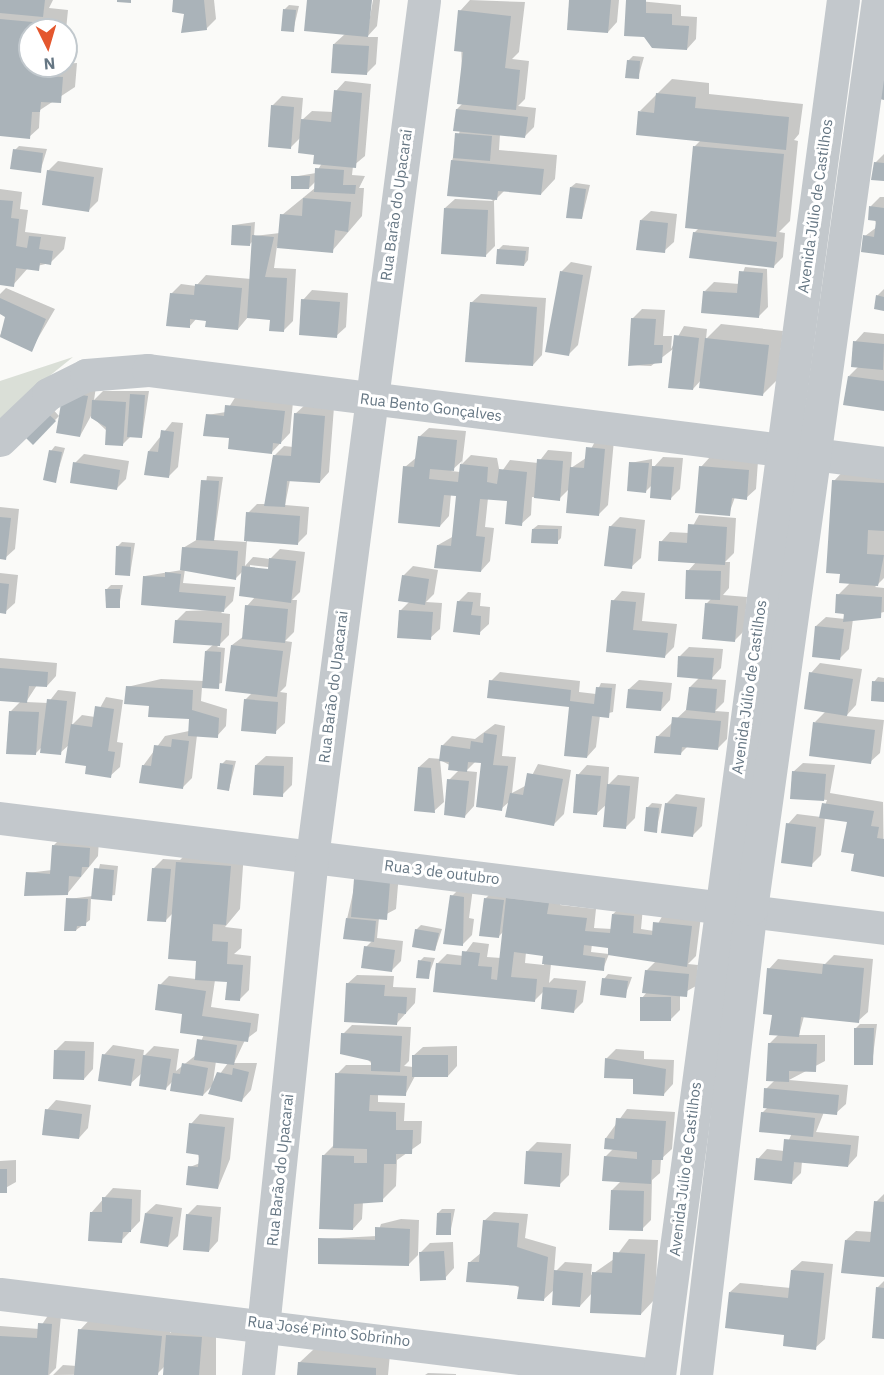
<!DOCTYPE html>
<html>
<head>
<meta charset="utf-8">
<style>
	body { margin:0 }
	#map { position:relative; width:884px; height:1375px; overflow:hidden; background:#fafaf8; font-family:"IBM Plex Sans",sans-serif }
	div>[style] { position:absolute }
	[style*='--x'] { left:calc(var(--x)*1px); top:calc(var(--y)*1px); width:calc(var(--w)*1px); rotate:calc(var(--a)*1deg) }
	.green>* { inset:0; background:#dadfd7 }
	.shadow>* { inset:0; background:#0003 }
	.building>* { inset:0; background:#aab3b9 }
	.minor>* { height:33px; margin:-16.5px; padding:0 16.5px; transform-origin:16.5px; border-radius:16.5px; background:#c3c8cc }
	span { translate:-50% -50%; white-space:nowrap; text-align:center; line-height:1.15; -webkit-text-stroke:6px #fff; paint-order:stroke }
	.street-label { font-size:15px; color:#657683 }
	.north { position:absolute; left:18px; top:18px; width:60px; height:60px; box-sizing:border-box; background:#fff; border:2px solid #c1c8cd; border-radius:50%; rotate:175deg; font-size:16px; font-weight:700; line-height:24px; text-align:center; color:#657683 }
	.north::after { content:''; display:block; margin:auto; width:21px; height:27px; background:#e4572e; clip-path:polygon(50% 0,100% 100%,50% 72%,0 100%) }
</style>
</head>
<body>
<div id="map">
	<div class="green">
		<div style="clip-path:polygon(73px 357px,37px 386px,0 419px,0 381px)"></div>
	</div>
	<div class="shadow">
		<div style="clip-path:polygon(0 0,53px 0,49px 8px,68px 10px,66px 30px,30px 30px,30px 66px,77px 63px,75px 87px,40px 110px,39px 128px,29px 137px,0 135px)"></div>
		<div style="clip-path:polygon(175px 0,214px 0,216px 19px,206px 29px)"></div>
		<div style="clip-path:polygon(309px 0,370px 0,368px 28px,373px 0,380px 0,377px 26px,367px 37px,378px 37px,376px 64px,366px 74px,334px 44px,345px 34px)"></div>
		<div style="clip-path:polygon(470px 0,525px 2px,519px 52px,512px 59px,529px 61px,525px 99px,518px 106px,536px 108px,534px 127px,524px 137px,500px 134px,499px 150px,557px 155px,555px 179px,541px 194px,505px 190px,494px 201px,495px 246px,485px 256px,445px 208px,455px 199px,493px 201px,452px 161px,460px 130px,457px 109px,463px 103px,460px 11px)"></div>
		<div style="clip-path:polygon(571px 0,619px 0,617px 22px,608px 32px)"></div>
		<div style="clip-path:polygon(628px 0,681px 5px,681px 16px,697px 17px,696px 39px,687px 49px)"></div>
		<div style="clip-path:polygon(289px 5px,299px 6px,293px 31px,285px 9px)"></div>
		<div style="clip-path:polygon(633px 56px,644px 57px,638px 78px,628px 61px)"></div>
		<div style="clip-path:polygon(672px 79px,709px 83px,709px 94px,803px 104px,799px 134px,794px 140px,798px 141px,790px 221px,779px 232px,785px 233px,783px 257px,773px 267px,694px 233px,699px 228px,695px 146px,701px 140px,640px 111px)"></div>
		<div style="clip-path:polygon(345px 81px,371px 84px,365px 156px,353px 166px,352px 175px,365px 176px,359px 188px,364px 188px,362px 216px,332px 251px,277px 246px,274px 268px,296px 269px,293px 321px,283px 331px,271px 318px,248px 317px,238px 329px,197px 318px,189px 327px,171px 294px,181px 284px,196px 286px,206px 275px,251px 279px,253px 241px,249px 245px,234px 225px,255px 222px,254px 236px,280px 233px,282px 215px,315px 188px,316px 181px,309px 188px,292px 177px,316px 173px,322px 163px,301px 137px,290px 148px,272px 106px,282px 96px,303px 98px,301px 121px,312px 111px,334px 112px,336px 91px)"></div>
		<div style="clip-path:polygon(19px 146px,47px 149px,40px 172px,15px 150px)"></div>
		<div style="clip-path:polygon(884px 154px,884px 180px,875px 163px)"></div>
		<div style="clip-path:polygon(58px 161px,103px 168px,98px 201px,89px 210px,48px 171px)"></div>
		<div style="clip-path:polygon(576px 183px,590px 185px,582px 218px,571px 187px)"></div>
		<div style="clip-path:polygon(0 189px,22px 192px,20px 209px,28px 210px,25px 232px,66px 237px,64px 249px,50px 263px,28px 268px,13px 285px,0 284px)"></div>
		<div style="clip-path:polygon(880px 197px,884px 197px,884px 254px,865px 236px,877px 227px,871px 206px)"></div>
		<div style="clip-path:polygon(651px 211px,677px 214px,674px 242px,664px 251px,641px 220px)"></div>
		<div style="clip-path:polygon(503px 245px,529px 247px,528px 260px,524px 265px,498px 250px)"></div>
		<div style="clip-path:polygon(571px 262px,592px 266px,578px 345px,568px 355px,561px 272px)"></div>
		<div style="clip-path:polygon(745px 267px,767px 269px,768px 307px,759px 316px,705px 291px,714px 282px,739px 284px)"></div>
		<div style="clip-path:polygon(6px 288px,55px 309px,31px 350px,0 336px,7px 316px,0 313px,0 294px)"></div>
		<div style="clip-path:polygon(884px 289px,884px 309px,877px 296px)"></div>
		<div style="clip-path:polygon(312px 290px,348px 293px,346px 327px,336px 336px,303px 300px)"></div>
		<div style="clip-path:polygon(481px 294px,546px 298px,542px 355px,533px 365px,471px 303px)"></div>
		<div style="clip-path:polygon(642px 309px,665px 310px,663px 336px,672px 336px,671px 349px,684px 326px,707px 329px,706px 339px,721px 324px,783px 331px,777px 380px,763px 394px,702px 379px,693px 389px,673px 349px,651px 366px,629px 365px,633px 318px)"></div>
		<div style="clip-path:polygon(864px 332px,884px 334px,884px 409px,849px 376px,859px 366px,855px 342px)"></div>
		<div style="clip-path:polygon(96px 387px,94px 400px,103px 391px,149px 391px,142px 437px,131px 436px,122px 445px,91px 416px,80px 436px,65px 392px)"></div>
		<div style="clip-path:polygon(236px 396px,293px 402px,290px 433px,272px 452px,231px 437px,207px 415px,226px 412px)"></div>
		<div style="clip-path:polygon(evenodd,305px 405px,334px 407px,329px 472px,320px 482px,290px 480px,285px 505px,309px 507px,307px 534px,297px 544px,247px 540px,245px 566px,253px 557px,270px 559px,280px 549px,305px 552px,300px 592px,292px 600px,297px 600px,294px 632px,285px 641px,292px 642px,286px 686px,280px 692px,287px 693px,285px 723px,275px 732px,245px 700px,253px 692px,232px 645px,244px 636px,247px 606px,255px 597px,243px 571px,235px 579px,185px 569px,183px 583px,235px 587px,233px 601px,221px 613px,230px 614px,229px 635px,217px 647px,225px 648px,222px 683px,202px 687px,201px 701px,227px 709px,226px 726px,217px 736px,197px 735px,192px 778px,183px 787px,143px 766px,165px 736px,189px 731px,190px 718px,127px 687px,161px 679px,204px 681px,206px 651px,214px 644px,176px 621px,186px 611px,212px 610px,145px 576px,182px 570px,183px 548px,198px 539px,207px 476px,223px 477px,214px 540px,246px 542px,248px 513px,257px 504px,266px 504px,274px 456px,284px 446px,293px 447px,295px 414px,305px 405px,250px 565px,276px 568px,276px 571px,250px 568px,250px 565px)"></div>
		<div style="clip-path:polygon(50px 406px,59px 416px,33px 443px)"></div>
		<div style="clip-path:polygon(172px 422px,183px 423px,178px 467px,168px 477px,149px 451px)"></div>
		<div style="clip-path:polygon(evenodd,429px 428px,466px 431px,462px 464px,471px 455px,497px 458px,500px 474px,510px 460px,538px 463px,548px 450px,572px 452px,571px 468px,586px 458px,597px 438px,614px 440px,608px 505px,598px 515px,569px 489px,559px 499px,532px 497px,531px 515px,521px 524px,508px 500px,488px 498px,485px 527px,494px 528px,490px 561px,481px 571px,438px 545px,454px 536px,458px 495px,451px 494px,449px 516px,440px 526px,405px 467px,417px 457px,419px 437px,429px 428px,462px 461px,460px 472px,451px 471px,462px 461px)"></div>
		<div style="clip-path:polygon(55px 446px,65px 448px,55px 481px,51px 451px)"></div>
		<div style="clip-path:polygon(84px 454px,129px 461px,126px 479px,116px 489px,75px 463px)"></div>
		<div style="clip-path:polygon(663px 457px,683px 458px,680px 489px,671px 498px,652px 485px,646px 491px,630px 463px,652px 459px,652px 469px)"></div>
		<div style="clip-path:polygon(710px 457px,758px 461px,756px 489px,746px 498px,735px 497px,729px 514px,701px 467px)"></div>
		<div style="clip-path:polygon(848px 466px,884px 469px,884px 578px,875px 587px,884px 588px,884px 612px,853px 619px,849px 649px,840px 658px,816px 626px,826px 617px,845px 619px,838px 595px,850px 583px,834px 481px)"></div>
		<div style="clip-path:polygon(0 507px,19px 509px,15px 549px,5px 558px,0 558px)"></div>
		<div style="clip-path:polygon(699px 515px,736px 518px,734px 553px,725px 562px,730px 562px,729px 588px,723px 595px,747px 597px,744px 631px,734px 641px,706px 604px,712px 598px,688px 571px,697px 561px,661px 542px,670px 532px,689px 533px)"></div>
		<div style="clip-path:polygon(620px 517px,645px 520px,641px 558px,631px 567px,610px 527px)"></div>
		<div style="clip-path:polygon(538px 525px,562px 526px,561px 538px,557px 542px,533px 529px)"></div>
		<div style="clip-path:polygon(122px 542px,135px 543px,130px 574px,117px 547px)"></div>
		<div style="clip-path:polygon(413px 566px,438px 570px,434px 594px,426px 602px,442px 603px,440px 629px,430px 638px,400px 611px,410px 601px,403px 576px)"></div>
		<div style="clip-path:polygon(0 573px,18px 575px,15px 603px,5px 612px,0 612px)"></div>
		<div style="clip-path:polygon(111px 585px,123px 585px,119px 607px,107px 589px)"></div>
		<div style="clip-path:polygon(622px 591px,645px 593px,642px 621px,677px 624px,674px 647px,665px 656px,607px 651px,613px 601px)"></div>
		<div style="clip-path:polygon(468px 592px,481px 593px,480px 606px,490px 607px,489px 624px,479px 633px,458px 602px)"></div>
		<div style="clip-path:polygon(689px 647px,723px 649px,721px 668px,711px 679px,726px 680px,724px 702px,715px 711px,729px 712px,727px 739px,717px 749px,688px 746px,680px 754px,657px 737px,688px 708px,690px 687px,700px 677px,680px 656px)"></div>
		<div style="clip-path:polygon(0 658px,57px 663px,56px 676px,47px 686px,37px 685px,26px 702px,48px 703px,58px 690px,76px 692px,72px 725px,82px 715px,95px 717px,106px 697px,123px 700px,117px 742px,123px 743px,120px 767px,110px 776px,88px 765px,70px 744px,60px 753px,43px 746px,35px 754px,11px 711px,21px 701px,0 700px)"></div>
		<div style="clip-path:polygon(820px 663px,862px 669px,856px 705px,846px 716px,884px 720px,880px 753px,870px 762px,815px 722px,826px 711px,811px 673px)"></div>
		<div style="clip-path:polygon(500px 672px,580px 681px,579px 692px,596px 694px,601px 683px,616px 684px,613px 712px,600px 715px,596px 747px,587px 757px,571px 705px,491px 681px)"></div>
		<div style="clip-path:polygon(878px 677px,884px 678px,884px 701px,874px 682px)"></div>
		<div style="clip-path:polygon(639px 680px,672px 683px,670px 700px,661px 710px,629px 689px)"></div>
		<div style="clip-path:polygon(495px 724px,505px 726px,502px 756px,516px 757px,512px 793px,527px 785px,538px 764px,571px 770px,564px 814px,554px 824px,510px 801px,501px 809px,483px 762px,476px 761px,466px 771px,477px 772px,474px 806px,465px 816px,449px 780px,459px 770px,440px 760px,444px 802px,434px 811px,419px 767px,429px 758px,441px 759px,442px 746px,452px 736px,475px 739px)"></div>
		<div style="clip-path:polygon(266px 756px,293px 757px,292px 785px,282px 795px,256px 765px)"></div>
		<div style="clip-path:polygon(226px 760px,236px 761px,229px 789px,222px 764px)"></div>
		<div style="clip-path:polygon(803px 763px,835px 765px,830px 793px,883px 802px,884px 875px,856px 853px,848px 821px,825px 817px,821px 855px,811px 865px,788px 824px,797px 814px,821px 817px,827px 800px,791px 797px,793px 772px)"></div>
		<div style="clip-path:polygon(587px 765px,609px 767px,608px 785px,618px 775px,639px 777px,635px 818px,625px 828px,607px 804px,596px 814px,578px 775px)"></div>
		<div style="clip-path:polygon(676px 794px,705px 798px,702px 826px,692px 836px,666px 804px)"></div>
		<div style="clip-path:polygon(652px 803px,662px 804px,656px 831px,647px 808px)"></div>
		<div style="clip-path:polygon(63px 836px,99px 839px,98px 856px,67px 894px,26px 895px,27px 873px,52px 870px,53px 846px)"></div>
		<div style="clip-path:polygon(evenodd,192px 848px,244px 852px,240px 909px,225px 927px,242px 929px,241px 948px,234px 954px,251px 956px,249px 990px,239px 1000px,228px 981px,215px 980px,211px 1007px,259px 1014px,257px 1031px,245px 1040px,234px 1063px,257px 1063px,251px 1090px,242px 1100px,214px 1084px,203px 1095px,173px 1081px,166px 1088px,142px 1073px,130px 1084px,104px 1055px,113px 1045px,144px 1050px,143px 1057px,154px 1046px,179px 1049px,176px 1071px,196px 1055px,204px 1034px,160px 985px,169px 976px,196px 979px,198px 960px,174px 912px,165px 921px,154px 868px,163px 859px,180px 860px,192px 848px,216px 1061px,228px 1063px,214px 1082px,213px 1082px,216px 1061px)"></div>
		<div style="clip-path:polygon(100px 864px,118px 866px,115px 895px,91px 898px,90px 920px,76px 930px,68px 899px,93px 896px)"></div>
		<div style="clip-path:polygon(365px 870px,399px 873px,396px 909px,379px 918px,377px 938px,403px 941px,401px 961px,391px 971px,366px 947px,372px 941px,347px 919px,356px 880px)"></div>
		<div style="clip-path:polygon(461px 887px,473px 888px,469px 918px,474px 919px,472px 935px,462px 945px,452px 896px)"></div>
		<div style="clip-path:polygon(evenodd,495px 889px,562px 889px,560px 905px,596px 909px,594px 928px,612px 929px,613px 914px,623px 905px,643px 907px,641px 929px,654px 931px,664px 913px,701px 916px,696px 956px,688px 964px,698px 965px,696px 986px,680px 995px,680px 1010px,670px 1020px,642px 998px,647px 992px,646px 971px,657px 960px,610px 944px,592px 944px,591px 952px,609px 954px,603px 969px,551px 964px,549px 983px,554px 978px,586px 981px,583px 1002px,574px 1011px,544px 991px,534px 1001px,437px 964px,447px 954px,463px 956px,473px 942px,489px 944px,487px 957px,501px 958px,504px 931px,498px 937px,485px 899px,495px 889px,526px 952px,545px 954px,544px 965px,525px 963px,526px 952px)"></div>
		<div style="clip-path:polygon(421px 925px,442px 929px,435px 950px,416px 930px)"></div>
		<div style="clip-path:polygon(834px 955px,873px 959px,868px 1012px,858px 1021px,804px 1016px,799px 1035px,825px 1035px,825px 1061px,789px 1080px,848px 1085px,846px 1104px,836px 1113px,824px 1112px,816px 1132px,859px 1136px,857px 1156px,848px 1166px,802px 1161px,801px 1173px,791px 1183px,758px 1159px,767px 1149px,784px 1151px,792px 1133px,762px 1113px,768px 1107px,766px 1089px,775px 1080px,769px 1044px,779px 1034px,769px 969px,778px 959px,825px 964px)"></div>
		<div style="clip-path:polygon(424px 957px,435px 958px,428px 977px,420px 961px)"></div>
		<div style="clip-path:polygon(608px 974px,632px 977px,625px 996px,604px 979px)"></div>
		<div style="clip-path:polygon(357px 975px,394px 976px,393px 987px,416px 988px,415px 1003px,397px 1023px,347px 984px)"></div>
		<div style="clip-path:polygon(860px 1024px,877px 1024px,872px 1064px,856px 1028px)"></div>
		<div style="clip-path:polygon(352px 1025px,411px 1027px,409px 1061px,404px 1066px,413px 1067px,413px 1056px,423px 1047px,457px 1046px,457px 1066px,448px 1076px,415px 1076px,405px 1095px,378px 1094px,378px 1102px,405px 1103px,404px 1121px,422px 1121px,421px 1143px,397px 1160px,396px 1186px,382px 1200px,363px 1201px,362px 1219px,353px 1229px,323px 1156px,334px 1145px,337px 1074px,346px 1065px,373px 1065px,343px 1034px)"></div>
		<div style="clip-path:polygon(65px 1041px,94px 1042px,93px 1069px,84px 1079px,56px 1050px)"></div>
		<div style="clip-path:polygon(616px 1049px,644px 1051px,644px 1059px,674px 1060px,673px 1084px,664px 1094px,635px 1078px,606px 1059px)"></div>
		<div style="clip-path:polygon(56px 1100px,91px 1105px,88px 1128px,79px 1138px,47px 1110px)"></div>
		<div style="clip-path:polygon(627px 1109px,675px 1112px,672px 1149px,661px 1159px,660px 1173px,652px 1180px,651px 1220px,642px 1229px,612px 1190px,622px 1180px,605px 1157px,614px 1148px,606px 1138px)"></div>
		<div style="clip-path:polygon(200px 1114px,234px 1118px,230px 1159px,218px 1188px,190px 1167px,200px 1163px,191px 1124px)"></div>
		<div style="clip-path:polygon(537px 1142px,571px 1144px,569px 1175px,559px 1185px,528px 1151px)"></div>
		<div style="clip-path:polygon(16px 1160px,16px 1182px,0 1191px,0 1209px,0 1161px)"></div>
		<div style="clip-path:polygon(113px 1188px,141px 1190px,140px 1221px,121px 1241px,91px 1213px)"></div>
		<div style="clip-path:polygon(884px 1194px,884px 1276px,846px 1240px,856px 1231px,873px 1232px,876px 1202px)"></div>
		<div style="clip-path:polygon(156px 1204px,182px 1208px,178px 1236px,168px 1246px,146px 1213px)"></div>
		<div style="clip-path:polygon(197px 1205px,221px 1207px,218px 1241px,209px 1251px,187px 1215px)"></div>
		<div style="clip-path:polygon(442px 1209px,455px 1209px,450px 1234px,438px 1213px)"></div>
		<div style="clip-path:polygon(494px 1212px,528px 1214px,525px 1238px,556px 1247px,554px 1273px,565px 1262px,592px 1264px,591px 1275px,614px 1259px,629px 1239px,658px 1240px,655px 1299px,641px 1314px,592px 1293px,580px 1306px,555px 1289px,543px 1300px,470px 1262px,481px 1253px,484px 1221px)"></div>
		<div style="clip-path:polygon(401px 1219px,419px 1220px,418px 1255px,430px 1243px,453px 1242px,454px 1268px,445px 1278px,420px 1253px,408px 1265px,320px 1239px,377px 1236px,381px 1224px)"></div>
		<div style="clip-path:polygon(802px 1261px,833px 1264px,825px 1339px,815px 1348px,730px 1292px,740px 1283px,791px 1288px,792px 1270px)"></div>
		<div style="clip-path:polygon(884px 1281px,884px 1338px,877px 1288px)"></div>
		<div style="clip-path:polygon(49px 1314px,61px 1315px,56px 1368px,49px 1375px,0 1373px,0 1326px,39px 1329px)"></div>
		<div style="clip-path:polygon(94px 1315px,170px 1327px,170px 1333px,181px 1322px,216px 1324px,216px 1375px,169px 1375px,165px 1366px,157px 1374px,53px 1375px,63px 1365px,77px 1366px,80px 1330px)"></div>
		<div style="clip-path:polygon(314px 1349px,390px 1354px,388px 1375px,298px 1375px,299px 1363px)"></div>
		<div style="clip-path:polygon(428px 1373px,456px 1374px,456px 1375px,425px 1375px)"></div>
	</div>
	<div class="building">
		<div style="clip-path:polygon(0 0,45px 0,43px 17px,0 13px)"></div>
		<div style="clip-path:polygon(117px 0,131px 0,131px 3px,117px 2px)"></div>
		<div style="clip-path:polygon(173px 0,204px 0,207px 30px,181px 33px,184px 14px,172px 12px)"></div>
		<div style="clip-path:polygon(307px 0,372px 0,368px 37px,304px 31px)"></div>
		<div style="clip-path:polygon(569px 0,611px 0,608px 33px,567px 30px)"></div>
		<div style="clip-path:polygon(626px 0,646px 0,646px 13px,672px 14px,672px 25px,689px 26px,687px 50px,652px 48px,644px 37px,624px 36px)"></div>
		<div style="clip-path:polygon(283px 9px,296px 10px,294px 32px,281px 31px)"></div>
		<div style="clip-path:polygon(458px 10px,511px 16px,505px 68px,520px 70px,516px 110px,457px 104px,463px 52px,454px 51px)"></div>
		<div style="clip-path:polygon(0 19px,54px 24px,54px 30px,30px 30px,30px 66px,37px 66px,36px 75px,63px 77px,61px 103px,41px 102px,40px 112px,32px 112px,30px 139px,0 136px)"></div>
		<div style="clip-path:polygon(333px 44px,369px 46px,367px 75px,331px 73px)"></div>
		<div style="clip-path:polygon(627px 60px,640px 61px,639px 79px,625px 78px)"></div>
		<div style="clip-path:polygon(884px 75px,884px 100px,880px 99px)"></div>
		<div style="clip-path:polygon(334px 90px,362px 93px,356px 168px,313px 164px,314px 155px,298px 153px,301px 119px,331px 122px)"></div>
		<div style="clip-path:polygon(656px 93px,696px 97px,695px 108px,789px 117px,786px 150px,636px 135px,638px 111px,654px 113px)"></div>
		<div style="clip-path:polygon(271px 105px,294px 107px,291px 149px,268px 147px)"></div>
		<div style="clip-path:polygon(456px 109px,528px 117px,525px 138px,453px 131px)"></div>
		<div style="clip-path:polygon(455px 133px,492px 136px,490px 161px,453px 158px)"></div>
		<div style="clip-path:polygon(693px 146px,784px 154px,776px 237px,685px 228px)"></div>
		<div style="clip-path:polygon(13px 149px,43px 153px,41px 173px,10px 169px)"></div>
		<div style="clip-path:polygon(451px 160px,544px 169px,541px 195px,498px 191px,497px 200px,447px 196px)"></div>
		<div style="clip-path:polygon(874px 162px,884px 163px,884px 181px,871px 180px)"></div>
		<div style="clip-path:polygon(315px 168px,344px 170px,343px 185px,356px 185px,355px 194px,314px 192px)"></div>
		<div style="clip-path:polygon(47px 170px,94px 177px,89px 212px,42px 205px)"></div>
		<div style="clip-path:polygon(291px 176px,310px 176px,309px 189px,291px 189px)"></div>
		<div style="clip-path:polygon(570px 187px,586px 189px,582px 219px,566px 218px)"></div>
		<div style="clip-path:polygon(303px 198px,351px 202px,348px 232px,335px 230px,333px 253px,277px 248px,280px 214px,302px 216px)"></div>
		<div style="clip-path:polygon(0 200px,13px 201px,11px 218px,19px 219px,16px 246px,27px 248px,29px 236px,41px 237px,39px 249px,53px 251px,51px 265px,40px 263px,39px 271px,16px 268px,14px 287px,0 285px)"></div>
		<div style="clip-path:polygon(869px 206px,884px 208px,884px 255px,861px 252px,863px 235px,874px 237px,876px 221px,868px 220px)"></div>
		<div style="clip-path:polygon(444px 208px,488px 210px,486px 257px,441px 254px)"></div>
		<div style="clip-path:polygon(640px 220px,668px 223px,665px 253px,636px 250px)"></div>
		<div style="clip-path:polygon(232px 225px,251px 226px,250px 246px,231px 245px)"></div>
		<div style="clip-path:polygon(693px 232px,777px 242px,774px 268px,689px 258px)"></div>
		<div style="clip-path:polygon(252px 235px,274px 237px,265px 277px,287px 278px,284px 332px,269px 331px,270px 320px,247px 318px)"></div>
		<div style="clip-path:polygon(497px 249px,526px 251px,524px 266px,496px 264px)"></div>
		<div style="clip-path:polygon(560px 271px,583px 275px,569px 356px,545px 352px)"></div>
		<div style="clip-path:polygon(739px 271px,763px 273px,759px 318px,701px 313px,703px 291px,737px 293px)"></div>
		<div style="clip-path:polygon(195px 284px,242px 288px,238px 330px,205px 327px,206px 321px,190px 319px,190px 328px,166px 326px,170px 293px,194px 295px)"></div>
		<div style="clip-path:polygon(876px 295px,884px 297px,884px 311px,874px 309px)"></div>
		<div style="clip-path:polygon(0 298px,46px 319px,32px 352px,0 337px,5px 317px,0 314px)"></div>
		<div style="clip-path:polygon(301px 299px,340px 302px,337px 338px,299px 335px)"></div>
		<div style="clip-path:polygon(470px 302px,537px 307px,533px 366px,465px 362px)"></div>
		<div style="clip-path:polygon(631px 318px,656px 319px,654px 345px,663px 345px,662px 363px,628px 366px)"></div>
		<div style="clip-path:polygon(674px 335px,699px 338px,693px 390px,668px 388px)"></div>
		<div style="clip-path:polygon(705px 338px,769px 345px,763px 396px,699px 388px)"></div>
		<div style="clip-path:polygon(853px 341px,884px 344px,883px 370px,851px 367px)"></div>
		<div style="clip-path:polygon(848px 376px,884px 381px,884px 411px,843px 405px)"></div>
		<div style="clip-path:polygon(63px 392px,88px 396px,80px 437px,56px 433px)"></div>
		<div style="clip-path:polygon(130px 394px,145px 395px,142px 438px,127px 437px)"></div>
		<div style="clip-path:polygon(92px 400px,126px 402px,123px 446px,105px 445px,106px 427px,91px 418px)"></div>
		<div style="clip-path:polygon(225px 405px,285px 411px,281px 444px,273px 443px,272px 454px,228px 449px,229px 438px,203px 436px,206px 414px,224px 416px)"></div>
		<div style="clip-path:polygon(44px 410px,56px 421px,33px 445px,22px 434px)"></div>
		<div style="clip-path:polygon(294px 413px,325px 416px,320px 483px,287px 481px,285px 507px,264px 506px,273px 455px,291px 456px)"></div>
		<div style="clip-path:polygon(161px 430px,174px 432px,169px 478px,144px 475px,148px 451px,158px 452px)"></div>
		<div style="clip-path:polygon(418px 436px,457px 440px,454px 471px,430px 469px,429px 479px,458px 482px,460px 464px,488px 467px,487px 482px,497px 484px,499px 469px,527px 472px,522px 526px,505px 524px,507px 501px,480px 499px,476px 536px,485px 537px,481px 572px,434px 568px,437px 545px,451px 546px,456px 496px,444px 495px,440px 527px,398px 523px,403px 466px,414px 467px)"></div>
		<div style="clip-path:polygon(586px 447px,605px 449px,599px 516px,566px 513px,570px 467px,584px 468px)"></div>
		<div style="clip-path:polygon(49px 450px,62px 452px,56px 483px,43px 480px)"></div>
		<div style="clip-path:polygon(537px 459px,563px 461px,560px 501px,534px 498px)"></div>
		<div style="clip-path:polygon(73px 462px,120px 470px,117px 490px,70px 483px)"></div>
		<div style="clip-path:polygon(629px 462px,649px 463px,646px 493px,627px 491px)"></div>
		<div style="clip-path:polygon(652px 466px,674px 467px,671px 500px,650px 498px)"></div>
		<div style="clip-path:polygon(699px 466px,749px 470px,747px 500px,732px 498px,730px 516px,695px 513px)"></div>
		<div style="clip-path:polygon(201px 480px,219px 481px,214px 541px,196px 540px)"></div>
		<div style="clip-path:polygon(832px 480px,884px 483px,884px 531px,868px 530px,867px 554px,884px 555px,878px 586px,839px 583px,840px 574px,826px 573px)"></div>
		<div style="clip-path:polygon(246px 512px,300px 516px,298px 545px,244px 541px)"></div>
		<div style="clip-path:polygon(0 517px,11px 518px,6px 560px,0 559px)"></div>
		<div style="clip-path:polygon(688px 524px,727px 527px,725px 565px,658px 561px,659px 541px,687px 543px)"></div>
		<div style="clip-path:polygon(609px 526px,636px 529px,632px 569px,604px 566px)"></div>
		<div style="clip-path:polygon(532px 529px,558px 529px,558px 544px,531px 543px)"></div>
		<div style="clip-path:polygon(116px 546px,131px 547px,130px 576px,115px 575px)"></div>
		<div style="clip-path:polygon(182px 547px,238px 551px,236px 580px,180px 570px)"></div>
		<div style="clip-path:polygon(269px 558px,296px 561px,291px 603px,239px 596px,242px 566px,268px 569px)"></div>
		<div style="clip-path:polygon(686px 570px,721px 571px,720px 600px,685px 599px)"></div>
		<div style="clip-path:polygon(165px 572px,181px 574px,179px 592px,226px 596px,224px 612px,141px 605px,143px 576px,165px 577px)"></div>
		<div style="clip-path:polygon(402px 575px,429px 579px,425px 605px,398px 601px)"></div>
		<div style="clip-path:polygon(0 583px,9px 584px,6px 614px,0 613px)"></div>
		<div style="clip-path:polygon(105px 589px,120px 589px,120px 608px,106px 608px)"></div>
		<div style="clip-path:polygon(836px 594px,882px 597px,881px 618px,843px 622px,844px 614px,835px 613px)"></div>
		<div style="clip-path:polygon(611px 600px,636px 602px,633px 630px,668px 633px,665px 658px,606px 652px)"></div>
		<div style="clip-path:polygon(457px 601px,473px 602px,471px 615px,481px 616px,480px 635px,453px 632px)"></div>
		<div style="clip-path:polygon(705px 603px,738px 606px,735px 642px,702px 639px)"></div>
		<div style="clip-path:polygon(245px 605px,288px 609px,285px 643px,242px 639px)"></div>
		<div style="clip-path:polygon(399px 610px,433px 612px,431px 640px,397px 638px)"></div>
		<div style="clip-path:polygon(175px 620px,222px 623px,220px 646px,173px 643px)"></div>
		<div style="clip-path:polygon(815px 626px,844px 629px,840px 660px,812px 657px)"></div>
		<div style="clip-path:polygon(231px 645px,283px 651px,277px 697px,225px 691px)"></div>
		<div style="clip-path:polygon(205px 651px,221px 652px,219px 689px,202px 688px)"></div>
		<div style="clip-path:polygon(678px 656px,714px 658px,712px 680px,677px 677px)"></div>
		<div style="clip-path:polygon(0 668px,48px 672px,47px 687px,29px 686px,27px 703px,0 701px)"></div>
		<div style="clip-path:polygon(809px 672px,853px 679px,847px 716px,804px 709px)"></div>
		<div style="clip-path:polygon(489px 680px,571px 690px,570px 701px,594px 704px,596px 687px,612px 688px,609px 718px,592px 716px,587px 758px,564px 756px,569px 707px,487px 698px)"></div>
		<div style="clip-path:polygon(872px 681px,884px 682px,884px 702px,871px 701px)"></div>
		<div style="clip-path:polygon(126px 686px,193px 690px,192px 710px,219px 718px,218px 738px,188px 736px,189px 719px,148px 717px,149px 706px,124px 704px)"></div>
		<div style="clip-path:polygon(689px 687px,717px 689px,715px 713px,686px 710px)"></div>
		<div style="clip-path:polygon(628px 689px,663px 692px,661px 711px,626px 708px)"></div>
		<div style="clip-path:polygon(47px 699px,67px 701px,61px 755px,40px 753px)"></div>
		<div style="clip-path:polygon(244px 699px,278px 702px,276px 734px,241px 731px)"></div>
		<div style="clip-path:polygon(95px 706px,114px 709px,108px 751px,115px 752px,111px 778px,85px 774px,86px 766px,65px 763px,71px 724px,92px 727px)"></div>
		<div style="clip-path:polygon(9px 711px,39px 712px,36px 755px,6px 754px)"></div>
		<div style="clip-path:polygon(672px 717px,721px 721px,718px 750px,682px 747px,681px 755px,654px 753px,656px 736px,670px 737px)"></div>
		<div style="clip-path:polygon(813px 722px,875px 730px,871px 764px,809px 756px)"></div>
		<div style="clip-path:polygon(484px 733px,497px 735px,493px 765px,508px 766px,502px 811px,476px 807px,481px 763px,468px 762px,467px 772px,448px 770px,449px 762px,439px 761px,441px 745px,470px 749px,471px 741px,483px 743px)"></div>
		<div style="clip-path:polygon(172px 739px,189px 741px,183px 789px,139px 783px,142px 765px,151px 766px,154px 745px,171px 747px)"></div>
		<div style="clip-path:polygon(220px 763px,233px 765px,229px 791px,217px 789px)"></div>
		<div style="clip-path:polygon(255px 765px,284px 766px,283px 797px,253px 795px)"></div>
		<div style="clip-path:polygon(418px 767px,431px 768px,435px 813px,414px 811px)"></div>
		<div style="clip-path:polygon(792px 771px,826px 774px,824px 801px,790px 799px)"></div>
		<div style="clip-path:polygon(527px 773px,563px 779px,554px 826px,505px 817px,510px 793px,523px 795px)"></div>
		<div style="clip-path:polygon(576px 774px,601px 776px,597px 815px,573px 813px)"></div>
		<div style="clip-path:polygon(447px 779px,469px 781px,465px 818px,444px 815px)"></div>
		<div style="clip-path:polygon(607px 784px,630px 786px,626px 829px,603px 827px)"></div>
		<div style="clip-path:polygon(665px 803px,697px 807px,693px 837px,661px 833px)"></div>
		<div style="clip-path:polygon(822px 803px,874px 811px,871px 826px,879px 827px,877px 838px,884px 839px,884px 877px,851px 871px,854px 854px,841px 852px,847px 822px,819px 818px)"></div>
		<div style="clip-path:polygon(646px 807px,659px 808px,657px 833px,644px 831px)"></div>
		<div style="clip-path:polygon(786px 823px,816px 827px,812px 867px,781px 863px)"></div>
		<div style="clip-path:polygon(52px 845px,90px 848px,89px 867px,82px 867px,81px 877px,69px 876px,68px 895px,24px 896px,26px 872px,50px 874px)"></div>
		<div style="clip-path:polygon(176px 862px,231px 866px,226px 925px,213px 924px,212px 941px,228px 942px,227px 964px,243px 965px,240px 1001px,225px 1000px,227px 982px,195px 980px,196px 961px,168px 959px)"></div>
		<div style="clip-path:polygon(94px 868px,114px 870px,112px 901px,91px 899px)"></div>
		<div style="clip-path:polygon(152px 868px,171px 869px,166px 922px,147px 921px)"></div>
		<div style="clip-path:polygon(354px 879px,390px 882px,387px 920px,351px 917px)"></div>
		<div style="clip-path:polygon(450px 895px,464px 897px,463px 946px,443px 944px)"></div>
		<div style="clip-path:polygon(66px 898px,88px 899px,86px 926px,77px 926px,76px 931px,64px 931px)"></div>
		<div style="clip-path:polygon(484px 898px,504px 900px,499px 938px,479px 936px)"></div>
		<div style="clip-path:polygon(506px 898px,549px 903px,547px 914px,587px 918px,585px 931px,610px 933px,612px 914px,634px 916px,633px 933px,652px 935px,653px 922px,692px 926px,687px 967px,608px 955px,608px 948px,584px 945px,583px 955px,605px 958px,604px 971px,542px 964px,543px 956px,514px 952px,511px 977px,537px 979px,535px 1002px,433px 992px,436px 963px,461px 965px,462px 951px,480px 953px,478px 966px,492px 967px,491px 979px,497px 980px)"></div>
		<div style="clip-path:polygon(346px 918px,376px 921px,374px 942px,343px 939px)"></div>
		<div style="clip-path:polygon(415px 929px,439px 933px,435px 951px,412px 947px)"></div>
		<div style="clip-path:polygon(364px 946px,395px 950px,392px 972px,361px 968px)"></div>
		<div style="clip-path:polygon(418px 960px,431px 962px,429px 979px,416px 978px)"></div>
		<div style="clip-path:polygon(823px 964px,864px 968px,859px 1023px,801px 1017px,799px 1037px,769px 1035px,772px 1015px,763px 1014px,767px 968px,822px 974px)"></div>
		<div style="clip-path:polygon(645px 970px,689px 974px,687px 997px,642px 993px)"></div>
		<div style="clip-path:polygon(602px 978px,628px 981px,626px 998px,600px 995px)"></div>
		<div style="clip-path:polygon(346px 983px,385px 985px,384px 996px,407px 997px,406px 1014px,398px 1013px,397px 1025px,344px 1022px)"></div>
		<div style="clip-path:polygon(158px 984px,206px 991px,202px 1016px,251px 1023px,248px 1042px,180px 1033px,182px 1014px,155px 1010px)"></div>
		<div style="clip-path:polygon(543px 987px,577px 990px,574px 1013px,541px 1009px)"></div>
		<div style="clip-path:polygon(640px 997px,671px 997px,671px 1021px,640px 1021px)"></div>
		<div style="clip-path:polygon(854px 1028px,874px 1028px,873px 1065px,854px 1065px)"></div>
		<div style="clip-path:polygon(341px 1033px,402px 1036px,400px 1072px,371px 1071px,371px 1061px,340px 1054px)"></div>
		<div style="clip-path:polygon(197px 1039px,237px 1045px,234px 1065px,194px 1060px)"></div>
		<div style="clip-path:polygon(768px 1043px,817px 1044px,816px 1072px,789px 1071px,789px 1082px,766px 1081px)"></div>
		<div style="clip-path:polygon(54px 1050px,85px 1051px,84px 1080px,53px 1079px)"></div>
		<div style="clip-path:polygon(102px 1054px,135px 1059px,131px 1086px,98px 1081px)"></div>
		<div style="clip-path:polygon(143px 1055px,171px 1059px,166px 1090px,139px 1086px)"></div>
		<div style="clip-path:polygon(412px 1055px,448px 1055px,448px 1077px,412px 1077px)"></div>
		<div style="clip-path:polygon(605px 1058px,666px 1069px,664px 1096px,633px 1094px,633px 1079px,604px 1078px)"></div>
		<div style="clip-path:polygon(182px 1063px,208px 1068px,203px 1096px,170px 1091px,173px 1073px,180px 1074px)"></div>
		<div style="clip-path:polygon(233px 1068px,249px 1072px,242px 1102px,208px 1094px,217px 1072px,232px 1075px)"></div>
		<div style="clip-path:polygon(335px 1073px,407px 1076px,406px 1096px,370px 1095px,369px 1111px,396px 1112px,396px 1130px,413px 1130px,412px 1154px,396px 1154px,396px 1164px,384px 1164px,383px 1202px,354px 1204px,353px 1230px,319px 1229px,322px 1155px,354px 1156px,354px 1163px,367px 1163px,367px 1149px,333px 1148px)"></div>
		<div style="clip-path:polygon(764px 1088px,839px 1095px,837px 1115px,763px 1108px)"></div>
		<div style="clip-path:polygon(45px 1109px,82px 1114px,79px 1139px,42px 1135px)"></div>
		<div style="clip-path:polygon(761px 1112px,815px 1118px,813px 1137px,759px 1132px)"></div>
		<div style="clip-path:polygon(616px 1118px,666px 1121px,663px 1160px,652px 1160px,651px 1184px,602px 1181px,604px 1156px,637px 1159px,637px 1152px,604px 1149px,605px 1138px,614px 1139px)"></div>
		<div style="clip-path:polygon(189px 1123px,225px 1127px,218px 1189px,186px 1185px,188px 1166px,198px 1167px,199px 1155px,186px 1153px)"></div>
		<div style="clip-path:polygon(784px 1139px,851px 1145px,848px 1167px,794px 1162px,792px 1184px,754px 1180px,756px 1158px,782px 1161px)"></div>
		<div style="clip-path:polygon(526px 1151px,562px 1153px,560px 1187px,524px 1184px)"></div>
		<div style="clip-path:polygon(0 1169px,7px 1169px,7px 1193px,0 1193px)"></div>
		<div style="clip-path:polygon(611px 1190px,644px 1191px,643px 1231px,609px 1230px)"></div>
		<div style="clip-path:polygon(102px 1197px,132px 1199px,131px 1232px,123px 1232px,122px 1243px,88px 1241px,90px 1212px,102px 1212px)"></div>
		<div style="clip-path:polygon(874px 1201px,884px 1202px,884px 1277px,841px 1273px,845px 1240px,870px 1242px)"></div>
		<div style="clip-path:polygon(145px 1213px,173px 1217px,168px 1247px,140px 1243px)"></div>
		<div style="clip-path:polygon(437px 1213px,451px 1213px,451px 1235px,436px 1235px)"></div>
		<div style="clip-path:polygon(186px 1214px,212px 1217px,209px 1252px,183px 1250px)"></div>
		<div style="clip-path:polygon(483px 1220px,519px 1223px,517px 1247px,548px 1257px,544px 1301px,517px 1299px,519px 1286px,466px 1282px,468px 1262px,479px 1262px)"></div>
		<div style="clip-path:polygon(375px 1227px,410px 1229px,409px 1266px,318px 1264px,318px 1238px,375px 1240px)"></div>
		<div style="clip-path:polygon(444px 1251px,446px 1280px,420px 1281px,419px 1252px)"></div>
		<div style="clip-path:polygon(613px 1252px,645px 1254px,641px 1315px,590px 1313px,592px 1272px,612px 1273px)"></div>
		<div style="clip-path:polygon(554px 1270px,583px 1273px,580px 1307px,552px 1305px)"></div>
		<div style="clip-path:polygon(791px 1270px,824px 1273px,816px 1350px,783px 1346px,784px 1335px,725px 1328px,729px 1292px,788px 1298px)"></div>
		<div style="clip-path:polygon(876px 1287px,884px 1288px,884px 1339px,872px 1338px)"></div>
		<div style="clip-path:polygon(38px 1323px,52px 1324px,48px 1375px,0 1375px,0 1336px,37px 1338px)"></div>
		<div style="clip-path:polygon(78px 1329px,162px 1336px,158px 1375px,74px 1375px)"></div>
		<div style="clip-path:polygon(166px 1335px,202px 1337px,199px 1375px,163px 1375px)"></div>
		<div style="clip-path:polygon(298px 1362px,376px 1368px,376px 1375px,297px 1375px)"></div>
	</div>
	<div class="minor">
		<div style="--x:0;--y:440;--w:66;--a:-43.8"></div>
		<div style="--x:48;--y:394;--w:42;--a:-26.6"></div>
		<div style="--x:86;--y:375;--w:62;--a:-4.6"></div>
		<div style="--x:148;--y:370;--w:742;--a:7.2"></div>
		<div style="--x:0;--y:818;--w:891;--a:7.09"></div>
		<div style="--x:0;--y:1294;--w:662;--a:7.03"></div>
		<div style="--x:258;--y:1375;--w:521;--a:-84.05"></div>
		<div style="--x:312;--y:857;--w:864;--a:-82.55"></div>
		<div style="--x:659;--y:1375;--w:1387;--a:-82.38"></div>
		<div style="--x:696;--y:1375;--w:469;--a:-83.3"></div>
		<div style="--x:751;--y:909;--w:918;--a:-82.05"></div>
	</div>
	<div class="street-label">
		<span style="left:396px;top:205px;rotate:-82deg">Rua Barão do Upacarai</span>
		<span style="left:815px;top:206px;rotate:-82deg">Avenida Júlio de Castilhos</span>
		<span style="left:431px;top:407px;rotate:7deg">Rua Bento Gonçalves</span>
		<span style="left:333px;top:687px;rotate:-83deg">Rua Barão do Upacarai</span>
		<span style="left:749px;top:687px;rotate:-82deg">Avenida Júlio de Castilhos</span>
		<span style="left:442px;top:872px;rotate:7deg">Rua 3 de outubro</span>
		<span style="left:685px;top:1169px;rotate:-83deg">Avenida Júlio de Castilhos</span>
		<span style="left:280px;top:1170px;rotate:-84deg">Rua Barão do Upacarai</span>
		<span style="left:329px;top:1331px;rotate:7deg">Rua José Pinto Sobrinho</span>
	</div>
	<div class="north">N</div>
</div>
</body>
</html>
